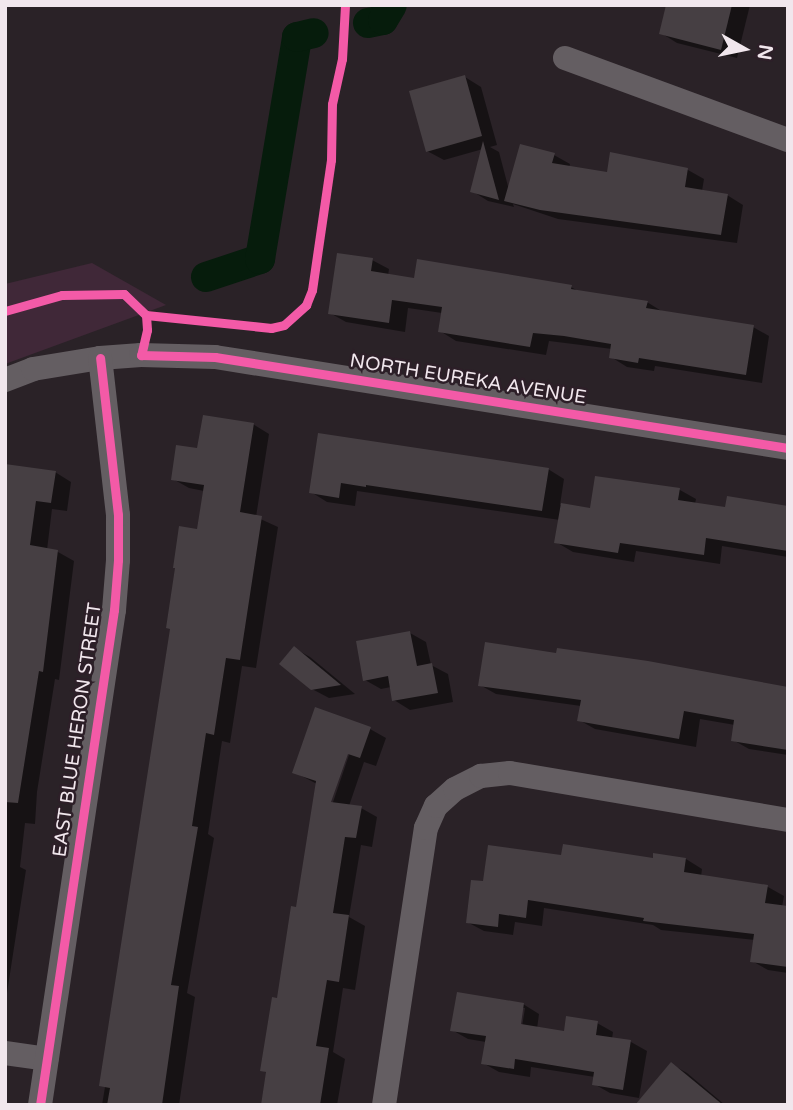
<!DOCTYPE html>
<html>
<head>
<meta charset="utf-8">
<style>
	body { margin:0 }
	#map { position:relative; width:793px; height:1110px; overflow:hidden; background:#2a2227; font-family:"Varela Round",sans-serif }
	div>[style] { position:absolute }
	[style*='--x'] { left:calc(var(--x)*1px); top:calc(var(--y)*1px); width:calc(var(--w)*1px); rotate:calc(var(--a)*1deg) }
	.green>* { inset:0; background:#402838 }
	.shadow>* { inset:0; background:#0007 }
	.canal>* { height:30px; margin:-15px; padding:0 15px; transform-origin:15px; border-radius:15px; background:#061c0c }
	.building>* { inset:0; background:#463f43 }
	.minor>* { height:24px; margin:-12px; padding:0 12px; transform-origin:12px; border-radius:12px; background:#645e62 }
	.cycleway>* { height:9px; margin:-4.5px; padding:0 4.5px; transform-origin:4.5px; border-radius:4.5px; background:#f35aa7 }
	span { translate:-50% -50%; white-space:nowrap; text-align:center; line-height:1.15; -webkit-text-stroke:5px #2d1f28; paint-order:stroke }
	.street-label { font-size:19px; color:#f1e7ed }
	.frame { position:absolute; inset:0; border:7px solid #f1e7ed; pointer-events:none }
	.north { position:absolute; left:709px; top:14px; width:70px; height:70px; -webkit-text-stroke:5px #2d1f28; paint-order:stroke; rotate:99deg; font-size:19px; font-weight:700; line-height:28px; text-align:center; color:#f1e7ed }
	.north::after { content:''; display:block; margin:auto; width:24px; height:32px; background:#f1e7ed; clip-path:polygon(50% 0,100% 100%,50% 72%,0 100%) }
</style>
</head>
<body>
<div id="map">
	<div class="green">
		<div style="clip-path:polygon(92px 263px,166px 305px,5px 364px,5px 284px)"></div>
	</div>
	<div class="shadow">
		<div style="clip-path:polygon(668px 5px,750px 5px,737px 58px,677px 43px,661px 33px)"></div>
		<div style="clip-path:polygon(465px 77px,481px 87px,497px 145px,490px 147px,499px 152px,509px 190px,554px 155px,570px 164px,569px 168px,608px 174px,688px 170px,704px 179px,702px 191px,727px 195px,743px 205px,737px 243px,558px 219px,513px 204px,514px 207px,488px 201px,472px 191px,483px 149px,444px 160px,427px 151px)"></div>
		<div style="clip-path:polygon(372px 260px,389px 269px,388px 276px,415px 280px,571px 287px,580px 292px,647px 302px,663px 312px,753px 327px,769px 336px,762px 383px,655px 366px,654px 371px,627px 367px,611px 357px,612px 349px,581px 345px,549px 341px,546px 355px,456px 341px,440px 331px,442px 313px,408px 308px,405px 332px,346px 322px,330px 313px)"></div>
		<div style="clip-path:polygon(253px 424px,269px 434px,256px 517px,278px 527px,256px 668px,242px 666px,230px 743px,222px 741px,208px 834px,214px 838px,187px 993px,195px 997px,179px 1105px,102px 1105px,204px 491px,189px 488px,173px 479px,199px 450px)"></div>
		<div style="clip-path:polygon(320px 435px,548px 469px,564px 479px,560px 505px,591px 510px,596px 478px,680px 490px,696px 499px,695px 504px,726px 509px,788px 507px,788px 557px,722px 546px,720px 564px,636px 551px,634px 562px,573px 552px,556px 542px,560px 520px,357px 491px,355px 506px,327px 502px,311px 492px)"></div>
		<div style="clip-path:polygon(55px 472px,71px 482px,67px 511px,52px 509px,47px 550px,58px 552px,74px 561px,59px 680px,55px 679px,37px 792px,35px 824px,25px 823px,20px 867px,26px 870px,5px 1006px,5px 560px,9px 536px)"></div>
		<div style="clip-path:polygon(410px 633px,426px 642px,431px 665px,448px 674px,453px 702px,410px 710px,394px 700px,391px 687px,381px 689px,365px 680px)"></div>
		<div style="clip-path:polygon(294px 648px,310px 657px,355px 694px,329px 698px,312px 689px)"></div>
		<div style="clip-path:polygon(480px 685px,788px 689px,788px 755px,749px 749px,733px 740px,735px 725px,700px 719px,696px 747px,595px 729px,579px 720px,581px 706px,496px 694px)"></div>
		<div style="clip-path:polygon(evenodd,370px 729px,386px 738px,376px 766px,364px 762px,349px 806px,361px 808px,377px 817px,372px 847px,361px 845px,349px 917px,365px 926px,355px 990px,343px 988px,333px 1052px,345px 1059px,337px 1105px,262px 1105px,267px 1073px,262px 1070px,298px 909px,317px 784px,294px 772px,370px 729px,349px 745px,352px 746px,331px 808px,331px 799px,349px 745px)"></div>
		<div style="clip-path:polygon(562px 857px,686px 859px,702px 869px,701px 877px,768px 887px,784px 896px,782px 907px,788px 908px,788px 973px,768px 970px,752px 961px,755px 940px,661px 930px,653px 925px,544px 908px,542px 926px,515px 922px,513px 935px,484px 931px,467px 922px,485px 883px)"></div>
		<div style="clip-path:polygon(evenodd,523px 1004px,539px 1014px,537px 1029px,565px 1033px,597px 1023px,613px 1032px,612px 1039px,631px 1042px,647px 1051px,639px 1098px,610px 1093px,594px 1084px,595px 1077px,531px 1067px,530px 1077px,499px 1072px,483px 1063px,486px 1042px,468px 1039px,452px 1030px,523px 1004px,521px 1008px,525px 1008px,521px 1033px,518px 1032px,521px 1008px)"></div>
		<div style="clip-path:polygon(671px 1064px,687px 1073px,725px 1105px,645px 1105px)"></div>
	</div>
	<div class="canal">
		<div style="--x:368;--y:23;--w:15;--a:-11"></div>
		<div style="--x:383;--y:20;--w:17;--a:-59"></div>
		<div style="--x:206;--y:277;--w:57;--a:-18.4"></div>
		<div style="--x:260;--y:259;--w:225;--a:-80.5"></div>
		<div style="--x:297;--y:37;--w:17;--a:-13"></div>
	</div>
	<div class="building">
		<div style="clip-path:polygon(666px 5px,732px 5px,721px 50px,659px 34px)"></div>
		<div style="clip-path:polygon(465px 75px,482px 136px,426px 152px,409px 91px)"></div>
		<div style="clip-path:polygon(483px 141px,499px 200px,470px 192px)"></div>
		<div style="clip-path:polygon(520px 144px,555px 153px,552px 163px,607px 172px,610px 152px,688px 168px,685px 187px,728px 194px,721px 235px,540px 210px,504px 201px)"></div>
		<div style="clip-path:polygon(337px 253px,373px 258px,371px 271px,414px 278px,417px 259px,572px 285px,571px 289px,648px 301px,646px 308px,754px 325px,746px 375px,639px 358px,638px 363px,609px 358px,611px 344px,564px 336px,533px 333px,530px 347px,438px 332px,442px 307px,392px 300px,389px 323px,328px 314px)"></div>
		<div style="clip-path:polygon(203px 415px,254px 423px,240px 512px,262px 516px,240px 660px,226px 658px,214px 735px,206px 733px,192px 826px,198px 827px,171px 985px,179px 986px,162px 1105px,107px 1105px,110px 1088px,99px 1086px,170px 629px,166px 628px,175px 568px,173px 568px,179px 526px,197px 529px,204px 485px,171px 480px,176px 445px,197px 448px)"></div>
		<div style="clip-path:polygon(318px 433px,549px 468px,542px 511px,366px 485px,366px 487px,341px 483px,339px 498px,309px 493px)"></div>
		<div style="clip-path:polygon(5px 464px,56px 471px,51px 503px,36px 501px,30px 545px,58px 550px,43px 672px,39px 671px,18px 803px,5px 802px)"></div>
		<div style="clip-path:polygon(595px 476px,680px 488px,678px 500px,725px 507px,727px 496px,788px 506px,788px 551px,706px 538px,704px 555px,620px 543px,618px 553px,554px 543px,561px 503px,590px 508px)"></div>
		<div style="clip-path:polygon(410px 631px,417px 666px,432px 663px,438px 693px,392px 701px,388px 676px,363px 681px,356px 641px)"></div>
		<div style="clip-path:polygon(485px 642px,556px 653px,557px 648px,648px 661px,788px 687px,788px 750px,731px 741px,734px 720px,684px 711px,679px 739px,577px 721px,581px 700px,478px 686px)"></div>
		<div style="clip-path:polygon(294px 646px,341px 685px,311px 690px,279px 664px)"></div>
		<div style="clip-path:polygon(315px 707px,371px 727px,360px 758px,348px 754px,331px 802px,362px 806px,356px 838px,345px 837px,333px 913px,349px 915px,339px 982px,327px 980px,316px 1046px,329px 1048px,320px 1105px,261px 1105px,266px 1072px,260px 1071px,272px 997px,277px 998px,291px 906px,296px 907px,316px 781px,292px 773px)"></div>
		<div style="clip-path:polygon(563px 844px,653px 858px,653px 853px,686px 858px,684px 872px,768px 885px,765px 903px,788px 906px,788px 967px,750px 962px,754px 934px,643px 921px,644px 918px,528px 900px,526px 918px,499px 914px,498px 927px,466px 923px,471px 880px,483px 881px,488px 845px,561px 855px)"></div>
		<div style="clip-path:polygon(457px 992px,524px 1003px,521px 1024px,564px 1031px,566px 1016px,598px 1021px,596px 1035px,631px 1040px,623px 1090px,592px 1085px,594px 1072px,515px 1059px,514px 1069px,481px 1064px,486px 1036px,450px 1031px)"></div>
		<div style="clip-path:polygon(671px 1062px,723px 1105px,635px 1105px)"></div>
	</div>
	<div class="minor">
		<div style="--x:565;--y:58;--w:238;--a:20.2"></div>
		<div style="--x:5;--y:380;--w:30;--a:-21"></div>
		<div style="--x:33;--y:369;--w:68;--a:-9.3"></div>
		<div style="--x:100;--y:358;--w:41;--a:-4.2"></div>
		<div style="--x:141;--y:355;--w:74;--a:1.5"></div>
		<div style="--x:215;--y:357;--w:580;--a:9.02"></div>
		<div style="--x:5;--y:1053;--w:42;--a:8.1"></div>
		<div style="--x:40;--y:1105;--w:501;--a:-81.5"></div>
		<div style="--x:114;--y:610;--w:50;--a:-85.4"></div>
		<div style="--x:118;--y:560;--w:45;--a:-90"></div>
		<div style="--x:118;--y:515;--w:158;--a:-96.5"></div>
		<div style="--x:384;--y:1105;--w:280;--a:-81.4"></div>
		<div style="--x:426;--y:828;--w:24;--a:-66"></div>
		<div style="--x:436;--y:806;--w:25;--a:-42"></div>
		<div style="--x:455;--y:789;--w:29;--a:-27"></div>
		<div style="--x:481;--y:776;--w:29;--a:-6"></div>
		<div style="--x:510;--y:773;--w:282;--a:9.6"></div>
	</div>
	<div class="cycleway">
		<div style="--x:5;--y:311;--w:59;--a:-15.7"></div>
		<div style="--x:62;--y:295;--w:62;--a:-0.9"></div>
		<div style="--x:124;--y:294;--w:30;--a:44"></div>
		<div style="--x:146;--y:315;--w:15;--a:86"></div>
		<div style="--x:147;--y:330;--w:26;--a:103"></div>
		<div style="--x:141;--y:355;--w:74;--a:1.5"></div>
		<div style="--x:215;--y:357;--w:580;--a:9.02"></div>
		<div style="--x:146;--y:315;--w:126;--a:5.9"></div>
		<div style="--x:271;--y:328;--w:13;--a:-13"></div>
		<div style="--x:284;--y:325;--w:30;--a:-42"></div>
		<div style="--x:306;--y:305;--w:16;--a:-68"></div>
		<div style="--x:312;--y:290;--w:131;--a:-81.7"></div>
		<div style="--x:331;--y:160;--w:56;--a:-89"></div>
		<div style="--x:332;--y:104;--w:46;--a:-77.5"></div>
		<div style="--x:342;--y:59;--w:54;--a:-86.8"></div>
		<div style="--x:40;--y:1105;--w:501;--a:-81.5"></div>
		<div style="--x:114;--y:610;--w:50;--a:-85.4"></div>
		<div style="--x:118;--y:560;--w:45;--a:-90"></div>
		<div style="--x:118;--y:515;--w:158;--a:-96.5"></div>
	</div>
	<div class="street-label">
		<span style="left:468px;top:380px;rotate:9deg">NORTH EUREKA AVENUE</span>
		<span style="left:78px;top:730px;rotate:-82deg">EAST BLUE HERON STREET</span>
	</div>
	<div class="frame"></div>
	<div class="north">N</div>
</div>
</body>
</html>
